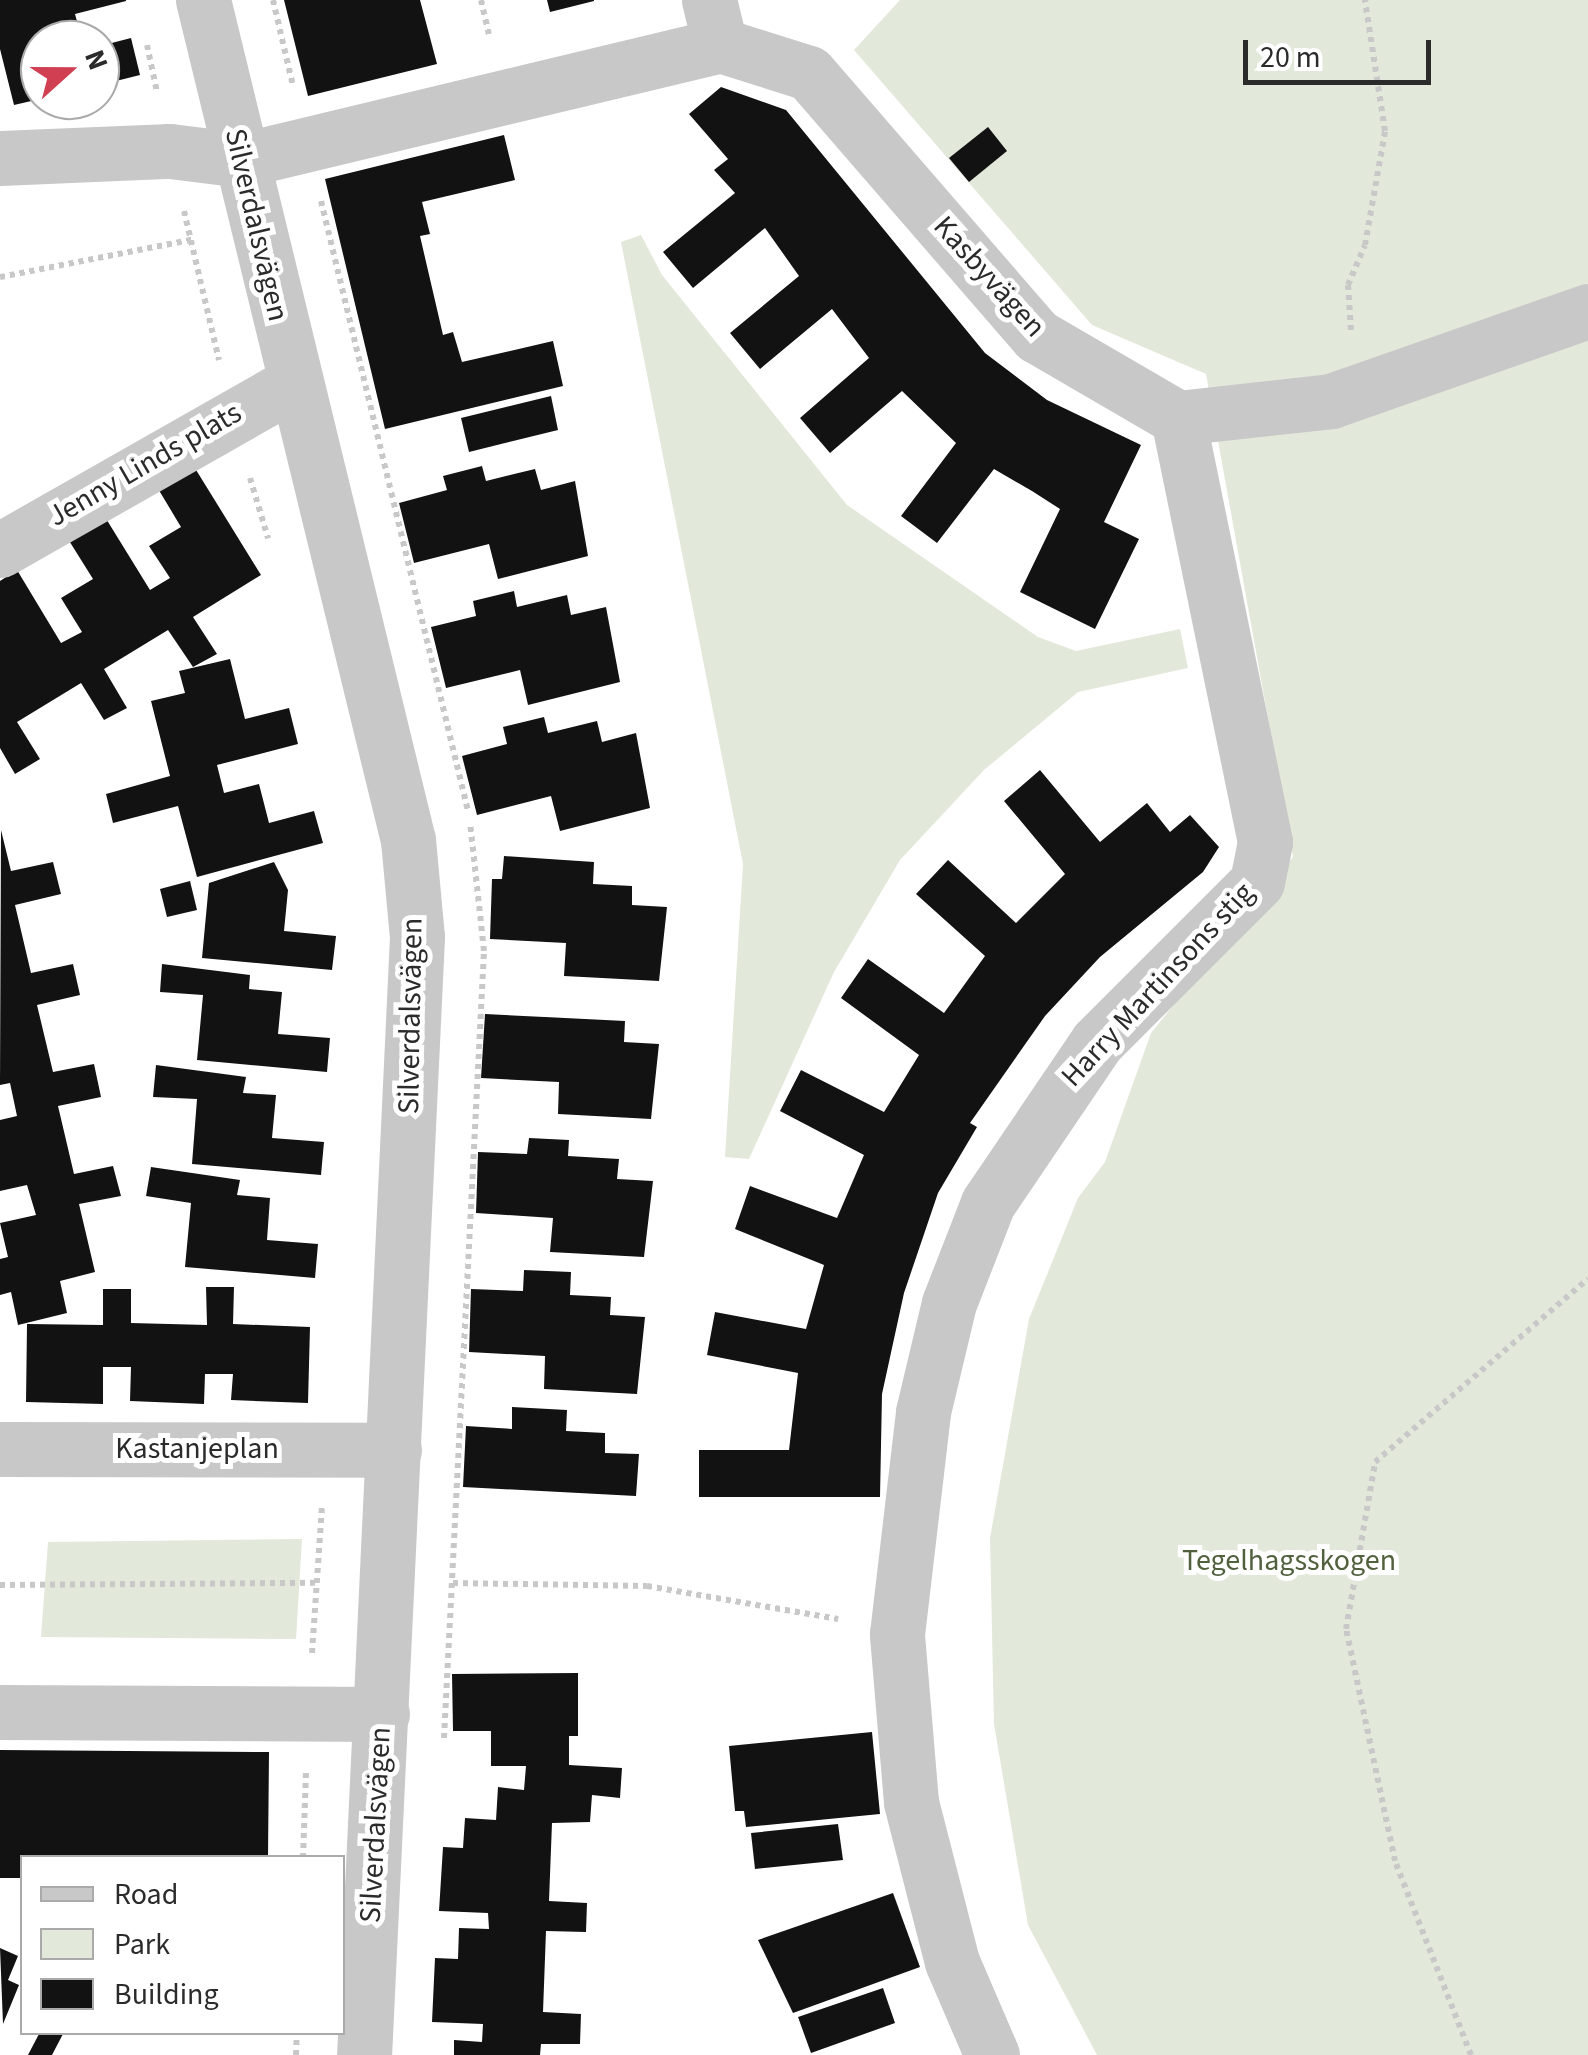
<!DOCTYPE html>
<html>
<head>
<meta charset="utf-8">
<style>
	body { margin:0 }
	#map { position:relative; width:1588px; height:2055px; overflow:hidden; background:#fff; font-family:"Source Sans 3",sans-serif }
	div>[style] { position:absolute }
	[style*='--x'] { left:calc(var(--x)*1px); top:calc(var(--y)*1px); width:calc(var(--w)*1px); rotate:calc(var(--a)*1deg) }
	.green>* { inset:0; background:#e2e8da }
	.building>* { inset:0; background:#121212 }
	.path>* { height:6px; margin-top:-3px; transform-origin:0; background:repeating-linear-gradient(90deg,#c8c8c8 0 5px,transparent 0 10px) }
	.minor>* { height:55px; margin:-27.5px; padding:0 27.5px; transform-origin:27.5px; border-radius:27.5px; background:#c8c8c8 }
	span { translate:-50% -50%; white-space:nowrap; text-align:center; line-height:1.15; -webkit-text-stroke:10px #fff; paint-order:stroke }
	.street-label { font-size:30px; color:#2b2b2b }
	.park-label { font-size:30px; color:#51613e }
	.legend { position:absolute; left:20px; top:1855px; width:325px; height:180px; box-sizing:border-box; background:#fff; border:2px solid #aaa; margin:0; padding:12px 18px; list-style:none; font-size:30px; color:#2b2b2b }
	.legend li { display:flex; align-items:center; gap:20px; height:50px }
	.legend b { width:50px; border:2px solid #aaa }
	.north { position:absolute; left:20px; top:20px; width:100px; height:100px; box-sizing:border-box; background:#fff; border:2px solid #aaa; border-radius:50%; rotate:69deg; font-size:28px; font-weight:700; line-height:40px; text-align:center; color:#2b2b2b }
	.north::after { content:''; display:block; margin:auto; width:35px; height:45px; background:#d04052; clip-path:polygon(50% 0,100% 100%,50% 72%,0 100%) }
	.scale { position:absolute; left:1243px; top:40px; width:188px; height:45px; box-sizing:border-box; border:5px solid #2b2b2b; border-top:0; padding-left:12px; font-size:30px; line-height:35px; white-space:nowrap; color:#2b2b2b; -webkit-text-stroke:8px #fff; paint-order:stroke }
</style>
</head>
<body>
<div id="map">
	<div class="green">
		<div style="clip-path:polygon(900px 0,1588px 0,1588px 2055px,1097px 2055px,1028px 1925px,994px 1724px,990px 1538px,1029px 1319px,1078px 1198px,1105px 1162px,1151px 1033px,1293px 857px,1206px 374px,1092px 325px,854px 50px)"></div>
		<div style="clip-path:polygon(641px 235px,662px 275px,847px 505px,1038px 637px,1076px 651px,1180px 629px,1188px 668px,1078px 692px,984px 770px,900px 860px,834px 972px,749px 1159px,725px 1157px,743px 864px,621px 242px)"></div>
		<div style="clip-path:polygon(302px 1539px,296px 1639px,41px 1637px,48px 1542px)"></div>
	</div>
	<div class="building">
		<div style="clip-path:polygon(0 0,126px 0,126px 1px,75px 14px,82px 40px,40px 40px,40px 99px,14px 105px,0 49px)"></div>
		<div style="clip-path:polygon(284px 0,420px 0,437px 64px,308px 96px)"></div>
		<div style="clip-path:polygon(547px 0,594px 0,594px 1px,550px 12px)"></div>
		<div style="clip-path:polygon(131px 38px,140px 75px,100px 85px,100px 46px)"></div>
		<div style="clip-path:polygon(721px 87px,786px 110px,985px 353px,1047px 400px,1141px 445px,1104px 522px,1139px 539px,1095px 629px,1020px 592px,1060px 509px,1032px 491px,994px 469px,937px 543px,901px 516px,956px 443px,902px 391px,830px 453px,800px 418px,869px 358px,832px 309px,760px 369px,730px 333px,799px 276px,765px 228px,693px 288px,663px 252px,735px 193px,714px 170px,728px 159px,689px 114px)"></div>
		<div style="clip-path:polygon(988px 127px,1007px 151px,969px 182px,949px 158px)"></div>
		<div style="clip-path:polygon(504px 135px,515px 180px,422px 202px,430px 234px,420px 236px,443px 335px,453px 332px,462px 362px,553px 341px,563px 386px,385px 429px,325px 179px)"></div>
		<div style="clip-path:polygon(551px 396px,558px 430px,469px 452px,461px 418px)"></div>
		<div style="clip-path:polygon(193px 465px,261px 575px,193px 617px,217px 654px,193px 667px,168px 630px,104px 669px,127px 708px,104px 720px,81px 683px,17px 722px,40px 759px,15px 774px,0 748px,0 581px,17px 570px,61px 643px,82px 632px,61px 598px,93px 579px,68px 539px,105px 517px,150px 590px,170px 578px,149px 546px,181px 527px,157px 487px)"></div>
		<div style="clip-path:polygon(482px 466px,486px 481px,535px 469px,541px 490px,575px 481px,588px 556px,498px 579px,489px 544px,414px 563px,399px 503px,447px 490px,443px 476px)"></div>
		<div style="clip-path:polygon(514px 591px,517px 607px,567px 595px,571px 615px,606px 607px,620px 682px,528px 705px,520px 670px,446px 688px,431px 627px,476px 616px,473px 601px)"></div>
		<div style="clip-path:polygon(230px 659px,245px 719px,289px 708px,298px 744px,217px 765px,224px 793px,259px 784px,269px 823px,314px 811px,323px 843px,197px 877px,178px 806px,113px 823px,106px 794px,170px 776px,151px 701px,185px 693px,179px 671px)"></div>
		<div style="clip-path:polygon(544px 717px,548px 733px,597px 721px,602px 742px,636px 733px,650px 808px,560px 831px,551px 796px,477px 815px,462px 756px,507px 744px,503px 727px)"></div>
		<div style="clip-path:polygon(1040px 770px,1100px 842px,1147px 803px,1170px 832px,1190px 815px,1219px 847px,1203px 872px,1100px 957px,1045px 1016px,970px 1123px,977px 1127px,938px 1193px,904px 1293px,882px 1394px,880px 1497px,699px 1497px,699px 1450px,789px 1450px,798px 1373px,707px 1355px,715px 1312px,806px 1329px,824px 1265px,735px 1229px,750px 1186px,837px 1218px,864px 1155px,780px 1111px,801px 1070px,884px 1112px,919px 1055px,841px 998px,868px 959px,944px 1013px,985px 956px,916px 894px,948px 860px,1016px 923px,1065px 874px,1004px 801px)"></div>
		<div style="clip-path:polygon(1px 830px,11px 871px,53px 862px,61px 894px,15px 905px,31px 973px,73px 964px,80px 995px,37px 1005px,53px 1072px,94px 1064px,101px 1097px,58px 1106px,74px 1174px,113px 1166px,121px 1196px,79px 1204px,95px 1272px,60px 1281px,67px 1313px,18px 1325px,11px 1292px,0 1295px,0 1259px,8px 1257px,0 1223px,36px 1215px,27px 1185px,0 1191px,0 1120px,17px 1116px,10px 1083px,0 1085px)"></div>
		<div style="clip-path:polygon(504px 856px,594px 862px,593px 884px,632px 886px,632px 905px,667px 907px,659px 981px,564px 976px,566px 943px,490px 939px,492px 879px,502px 879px)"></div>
		<div style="clip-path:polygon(274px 862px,288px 890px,284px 931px,336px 936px,332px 970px,202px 958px,209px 883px)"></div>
		<div style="clip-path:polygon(190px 881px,197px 910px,167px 917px,160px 889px)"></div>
		<div style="clip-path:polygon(162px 964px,250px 975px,249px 989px,282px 992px,278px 1034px,330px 1038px,327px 1072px,197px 1060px,203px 995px,160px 992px)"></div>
		<div style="clip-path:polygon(485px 1014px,625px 1021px,624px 1042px,659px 1044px,651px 1119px,558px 1114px,559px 1082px,481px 1078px)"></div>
		<div style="clip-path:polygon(156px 1065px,246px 1077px,243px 1093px,276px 1095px,272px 1138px,324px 1142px,321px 1175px,192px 1164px,197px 1099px,153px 1097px)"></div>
		<div style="clip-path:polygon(529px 1138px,569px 1140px,568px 1156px,619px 1159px,617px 1179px,653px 1181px,644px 1257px,550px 1252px,553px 1218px,476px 1213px,478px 1152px,527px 1154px)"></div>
		<div style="clip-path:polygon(151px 1167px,240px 1180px,237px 1195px,270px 1198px,267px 1240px,318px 1244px,315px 1278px,185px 1267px,191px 1203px,146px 1196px)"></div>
		<div style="clip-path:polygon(524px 1270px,571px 1272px,570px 1295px,611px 1297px,610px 1315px,645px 1317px,637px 1394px,544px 1389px,545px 1356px,469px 1352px,471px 1289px,523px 1291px)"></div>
		<div style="clip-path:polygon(206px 1287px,234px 1287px,233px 1324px,310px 1327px,308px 1403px,231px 1400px,233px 1374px,205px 1374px,204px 1404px,130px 1401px,131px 1367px,103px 1367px,103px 1404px,26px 1402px,27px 1324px,103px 1325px,103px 1289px,131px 1289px,131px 1323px,207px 1325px)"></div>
		<div style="clip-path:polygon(512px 1407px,567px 1410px,566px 1431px,605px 1433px,605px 1453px,639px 1454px,636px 1496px,463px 1487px,466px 1426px,512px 1429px)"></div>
		<div style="clip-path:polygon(578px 1673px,578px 1736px,569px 1736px,569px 1765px,622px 1768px,620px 1798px,592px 1795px,590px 1822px,552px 1823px,549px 1901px,587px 1903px,586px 1932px,546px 1931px,543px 2012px,581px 2014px,580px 2044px,541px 2044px,540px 2055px,454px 2055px,454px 2040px,482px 2042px,483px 2024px,432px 2022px,435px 1958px,458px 1959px,459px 1928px,489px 1929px,488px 1913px,439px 1911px,443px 1847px,463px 1848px,465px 1818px,496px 1820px,498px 1787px,524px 1790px,526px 1766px,491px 1766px,491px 1731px,453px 1731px,452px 1674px)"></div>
		<div style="clip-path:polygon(872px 1732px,880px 1814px,746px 1827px,744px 1811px,735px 1811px,729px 1746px)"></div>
		<div style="clip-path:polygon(0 1750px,269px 1752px,268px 1858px,22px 1858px,22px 1878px,0 1878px)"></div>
		<div style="clip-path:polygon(838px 1824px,843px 1860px,755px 1869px,751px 1833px)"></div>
		<div style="clip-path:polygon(893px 1893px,920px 1967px,793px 2013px,758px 1940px)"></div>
		<div style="clip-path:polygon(0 1948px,18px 1956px,8px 1980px,19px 1985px,3px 2024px)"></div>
		<div style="clip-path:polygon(883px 1988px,895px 2023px,811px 2053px,798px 2017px)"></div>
		<div style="clip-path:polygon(40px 2032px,64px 2032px,52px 2055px,28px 2055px)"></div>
	</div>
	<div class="path">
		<div style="--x:273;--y:0;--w:88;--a:76.9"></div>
		<div style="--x:481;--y:0;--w:39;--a:77"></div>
		<div style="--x:147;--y:45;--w:48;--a:78"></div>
		<div style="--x:321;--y:201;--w:627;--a:76.45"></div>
		<div style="--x:184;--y:211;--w:153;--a:76.8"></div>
		<div style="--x:0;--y:277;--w:199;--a:-11"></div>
		<div style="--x:1351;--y:330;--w:45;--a:-93.8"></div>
		<div style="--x:1348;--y:285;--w:43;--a:-67"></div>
		<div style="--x:1365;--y:245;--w:116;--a:-80"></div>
		<div style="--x:1385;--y:131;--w:133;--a:-98.7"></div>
		<div style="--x:250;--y:478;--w:63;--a:73.3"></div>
		<div style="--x:453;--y:1583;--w:194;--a:0.9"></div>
		<div style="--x:647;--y:1586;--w:194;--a:9.8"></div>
		<div style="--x:0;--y:1585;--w:316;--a:-0.4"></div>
		<div style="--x:312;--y:1653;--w:147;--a:-86.1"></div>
		<div style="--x:444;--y:1738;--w:788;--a:-87.09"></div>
		<div style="--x:484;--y:951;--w:129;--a:-96.2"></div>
		<div style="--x:303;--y:1858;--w:87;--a:-88"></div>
		<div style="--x:296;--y:2055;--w:23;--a:-88"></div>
		<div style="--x:1471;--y:2055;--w:208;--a:-111.4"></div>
		<div style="--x:1395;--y:1861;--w:237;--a:-101.9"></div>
		<div style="--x:1346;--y:1629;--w:169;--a:-80.1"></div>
		<div style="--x:1375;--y:1462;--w:281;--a:-40.7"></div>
	</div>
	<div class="minor">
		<div style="--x:203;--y:0;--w:865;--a:76.29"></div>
		<div style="--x:408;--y:840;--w:97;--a:84.7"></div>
		<div style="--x:417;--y:937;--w:1119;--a:92.71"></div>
		<div style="--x:709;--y:0;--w:46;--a:76.3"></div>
		<div style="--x:0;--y:158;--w:170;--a:-2.4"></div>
		<div style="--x:170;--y:151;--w:73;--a:7.1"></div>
		<div style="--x:242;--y:160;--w:492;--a:-13.5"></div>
		<div style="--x:720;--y:45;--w:93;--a:17.5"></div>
		<div style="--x:809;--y:73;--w:348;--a:49.1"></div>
		<div style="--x:1037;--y:336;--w:163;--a:30.2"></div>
		<div style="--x:1178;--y:418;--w:154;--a:-6.3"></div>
		<div style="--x:1331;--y:401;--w:272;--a:-19.3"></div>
		<div style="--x:0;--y:550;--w:336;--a:-29.6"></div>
		<div style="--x:0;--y:1449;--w:394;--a:0.1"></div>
		<div style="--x:0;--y:1712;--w:382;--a:0.3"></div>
		<div style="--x:992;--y:2055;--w:101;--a:-113.3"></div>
		<div style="--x:952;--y:1962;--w:165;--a:-104.4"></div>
		<div style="--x:911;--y:1802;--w:169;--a:-94.8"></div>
		<div style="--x:897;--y:1634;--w:224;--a:-83.3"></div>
		<div style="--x:923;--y:1412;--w:112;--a:-76.6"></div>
		<div style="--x:949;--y:1303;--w:107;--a:-68.7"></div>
		<div style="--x:988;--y:1203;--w:194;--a:-55.9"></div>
		<div style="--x:1097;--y:1042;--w:226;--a:-45"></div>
		<div style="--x:1257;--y:882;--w:41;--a:-78.7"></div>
		<div style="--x:1265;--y:842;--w:433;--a:-101.6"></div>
	</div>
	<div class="street-label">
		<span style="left:256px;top:225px;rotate:77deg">Silverdalsvägen</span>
		<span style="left:989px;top:277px;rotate:48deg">Kasbyvägen</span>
		<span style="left:145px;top:465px;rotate:-30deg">Jenny Linds plats</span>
		<span style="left:1158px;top:985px;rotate:-47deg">Harry Martinsons stig</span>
		<span style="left:411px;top:1016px;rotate:-89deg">Silverdalsvägen</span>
		<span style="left:197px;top:1449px">Kastanjeplan</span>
		<span style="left:376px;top:1825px;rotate:-87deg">Silverdalsvägen</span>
	</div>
	<div class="park-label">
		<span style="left:1289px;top:1561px">Tegelhagsskogen</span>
	</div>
	<ul class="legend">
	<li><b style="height:12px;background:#c8c8c8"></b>Road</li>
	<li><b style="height:28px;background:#e2e8da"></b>Park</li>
	<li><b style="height:28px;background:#121212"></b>Building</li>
	</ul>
	<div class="north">N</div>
	<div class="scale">20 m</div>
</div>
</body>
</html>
